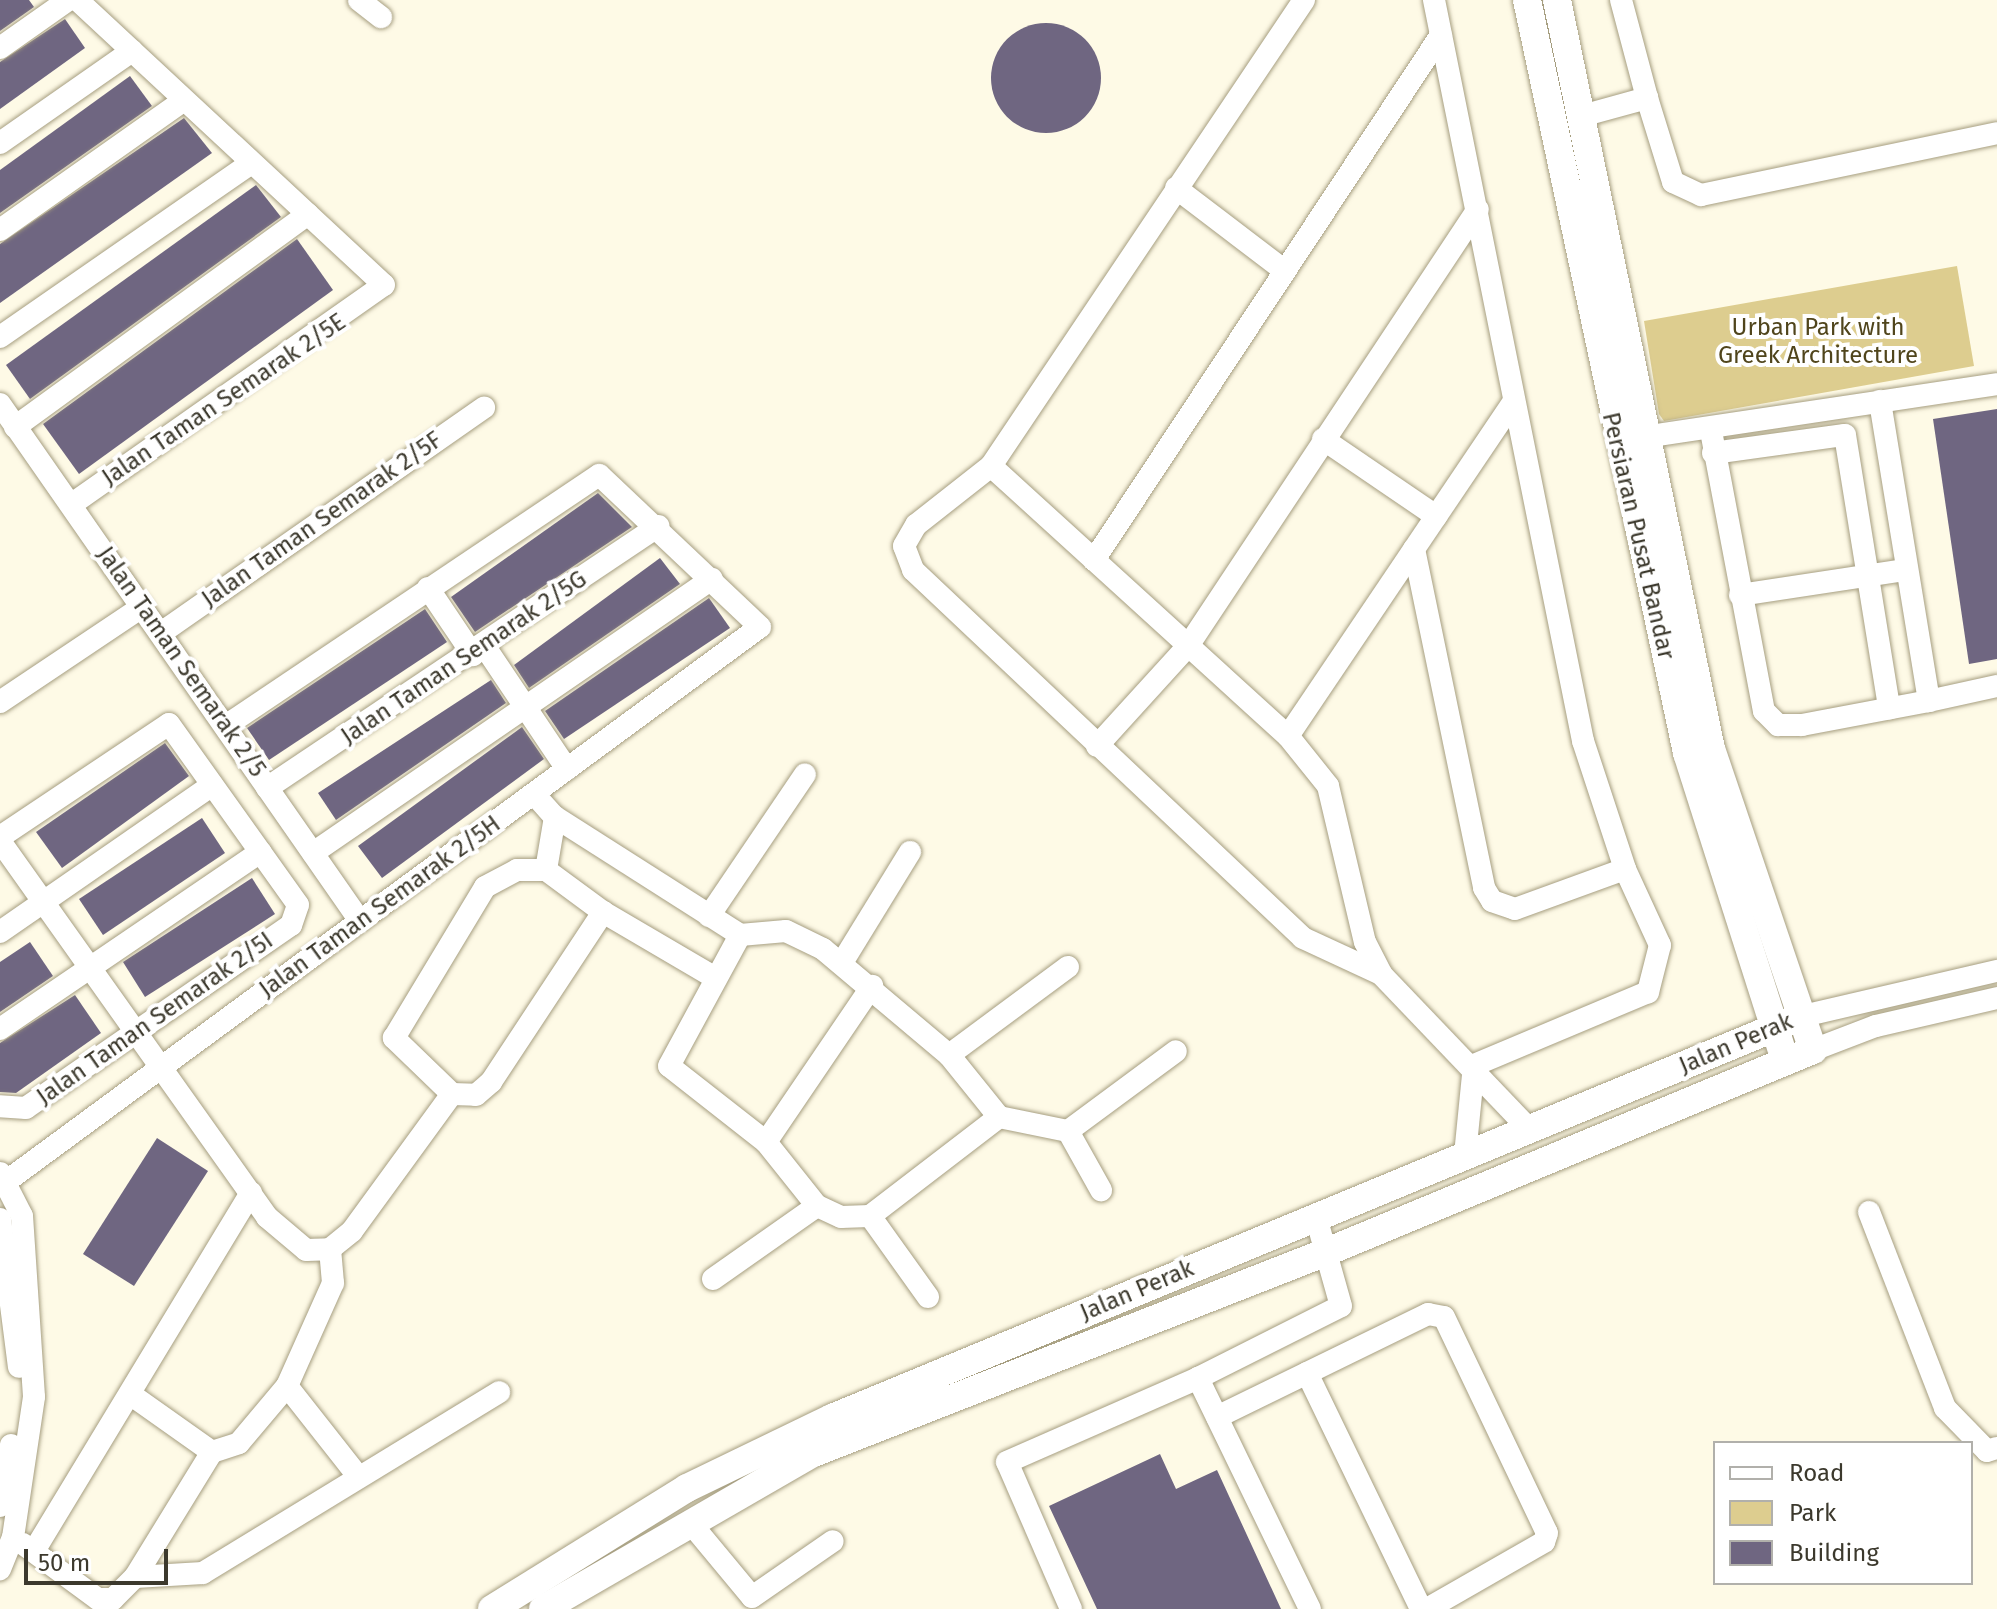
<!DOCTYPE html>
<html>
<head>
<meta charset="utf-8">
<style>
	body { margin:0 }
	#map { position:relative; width:1997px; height:1609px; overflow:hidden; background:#fefae6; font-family:"Fira Sans",sans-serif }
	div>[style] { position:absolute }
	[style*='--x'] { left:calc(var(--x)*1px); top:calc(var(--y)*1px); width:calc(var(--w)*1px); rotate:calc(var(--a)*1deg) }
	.green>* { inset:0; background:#ddcd8f }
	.building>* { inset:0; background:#6f6681 }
	.round { border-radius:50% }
	.roads { filter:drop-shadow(0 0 2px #a69e80) drop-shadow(0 0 2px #a69e80) }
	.minor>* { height:22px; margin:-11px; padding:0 11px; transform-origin:11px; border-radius:11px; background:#fff }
	.major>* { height:28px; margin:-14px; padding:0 14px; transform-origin:14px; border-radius:14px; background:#fff }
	span { translate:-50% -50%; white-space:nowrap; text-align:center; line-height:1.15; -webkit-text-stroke:8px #fff; paint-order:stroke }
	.park-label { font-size:24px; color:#50451c }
	.street-label { font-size:24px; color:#3c392d }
	.legend { position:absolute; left:1713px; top:1441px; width:260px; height:144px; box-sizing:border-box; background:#fff; border:2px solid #b1b0ab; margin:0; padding:10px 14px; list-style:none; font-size:24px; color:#3c392d }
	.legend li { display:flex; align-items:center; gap:16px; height:40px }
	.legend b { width:40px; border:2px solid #b1b0ab }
	.scale { position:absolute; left:24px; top:1549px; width:144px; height:36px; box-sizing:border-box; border:4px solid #3c392d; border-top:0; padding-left:10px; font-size:24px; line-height:28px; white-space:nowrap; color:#3c392d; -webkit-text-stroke:6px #fff; paint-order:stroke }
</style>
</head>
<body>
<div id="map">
	<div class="green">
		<div style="clip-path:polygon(1957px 266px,1974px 366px,1664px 421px,1659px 414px,1644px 321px)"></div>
	</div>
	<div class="building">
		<div style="clip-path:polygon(0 0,29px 0,34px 7px,0 31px)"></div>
		<div style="clip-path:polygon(65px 19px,85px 48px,0 109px,0 62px)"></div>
		<div class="round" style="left:991px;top:23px;width:110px;height:110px"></div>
		<div style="clip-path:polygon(130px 76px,152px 106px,0 213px,0 170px)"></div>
		<div style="clip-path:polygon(184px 118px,212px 153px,0 303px,0 244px)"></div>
		<div style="clip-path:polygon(256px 185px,281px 217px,30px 399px,6px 365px)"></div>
		<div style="clip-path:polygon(297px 239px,333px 290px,79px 474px,43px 424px)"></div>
		<div style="clip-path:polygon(1997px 409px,1997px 659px,1969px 664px,1933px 419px)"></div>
		<div style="clip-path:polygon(598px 493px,632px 527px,475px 632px,451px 597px)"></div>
		<div style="clip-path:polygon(660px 558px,680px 584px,529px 688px,514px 665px)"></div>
		<div style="clip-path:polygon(709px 598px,730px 628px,564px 739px,545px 711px)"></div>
		<div style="clip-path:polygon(425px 609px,447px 642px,269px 760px,247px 728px)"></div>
		<div style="clip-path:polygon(491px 680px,506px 703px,336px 820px,318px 793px)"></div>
		<div style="clip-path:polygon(522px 727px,544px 759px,382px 878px,358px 846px)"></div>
		<div style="clip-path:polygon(165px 743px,189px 776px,62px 868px,36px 832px)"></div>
		<div style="clip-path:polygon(202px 818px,225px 853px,103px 935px,79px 899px)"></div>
		<div style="clip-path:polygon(252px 878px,275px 914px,145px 997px,123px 962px)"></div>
		<div style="clip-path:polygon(30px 942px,53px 976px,0 1012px,0 962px)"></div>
		<div style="clip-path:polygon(75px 995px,101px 1033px,16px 1093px,0 1092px,0 1043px)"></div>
		<div style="clip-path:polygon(157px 1138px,208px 1171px,134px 1286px,83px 1254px)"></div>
		<div style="clip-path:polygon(1160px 1454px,1176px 1489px,1217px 1470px,1281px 1609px,1097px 1609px,1049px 1506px)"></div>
	</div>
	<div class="roads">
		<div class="minor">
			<div style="--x:359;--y:0;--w:28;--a:38"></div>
			<div style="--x:1304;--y:0;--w:561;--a:123.89"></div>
			<div style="--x:991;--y:466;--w:401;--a:42.3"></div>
			<div style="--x:1288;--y:736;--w:64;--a:51.3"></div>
			<div style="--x:1328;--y:786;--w:160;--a:76.7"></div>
			<div style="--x:1365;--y:942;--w:36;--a:63"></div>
			<div style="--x:1381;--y:974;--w:214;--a:46.3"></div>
			<div style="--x:1434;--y:0;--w:756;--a:78.63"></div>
			<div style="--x:1583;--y:741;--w:135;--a:71.8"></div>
			<div style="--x:1625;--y:869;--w:84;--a:65.3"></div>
			<div style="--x:1660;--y:945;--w:49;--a:104.3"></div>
			<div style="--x:1648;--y:992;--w:189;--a:157.2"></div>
			<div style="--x:1621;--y:0;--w:101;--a:75.1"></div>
			<div style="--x:0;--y:48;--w:83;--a:-35.2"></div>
			<div style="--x:1578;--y:117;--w:72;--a:-15.4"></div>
			<div style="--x:1647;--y:98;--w:88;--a:72.8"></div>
			<div style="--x:1673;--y:182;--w:31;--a:25"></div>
			<div style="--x:1701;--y:195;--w:302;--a:-11.8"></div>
			<div style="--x:0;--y:143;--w:161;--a:-34.9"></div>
			<div style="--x:1176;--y:188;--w:137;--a:37.3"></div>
			<div style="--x:0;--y:230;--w:225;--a:-35.2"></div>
			<div style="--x:0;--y:337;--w:305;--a:-34.7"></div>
			<div style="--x:0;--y:404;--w:630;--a:55.15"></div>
			<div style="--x:15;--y:427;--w:362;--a:-36"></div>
			<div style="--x:1711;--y:431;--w:285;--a:79.3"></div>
			<div style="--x:1764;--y:711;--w:20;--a:45"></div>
			<div style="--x:1778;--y:725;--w:24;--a:0"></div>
			<div style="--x:1802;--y:725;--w:129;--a:-10.7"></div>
			<div style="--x:1929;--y:701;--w:304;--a:-99.3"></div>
			<div style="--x:1644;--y:437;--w:357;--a:-8.5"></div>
			<div style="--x:1323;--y:439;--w:137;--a:34.3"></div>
			<div style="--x:1713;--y:453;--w:133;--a:-7.8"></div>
			<div style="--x:1845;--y:435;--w:277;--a:80.8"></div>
			<div style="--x:991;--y:466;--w:95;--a:141.8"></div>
			<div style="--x:916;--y:525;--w:24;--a:120"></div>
			<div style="--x:904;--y:546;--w:26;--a:69"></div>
			<div style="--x:913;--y:570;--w:536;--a:43.34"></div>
			<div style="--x:1303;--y:938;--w:86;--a:24.8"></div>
			<div style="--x:72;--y:504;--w:381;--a:-35.1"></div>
			<div style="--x:384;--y:285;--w:419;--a:-137.1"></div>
			<div style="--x:1414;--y:549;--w:346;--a:78.3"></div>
			<div style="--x:1484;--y:888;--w:15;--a:58"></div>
			<div style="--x:1492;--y:901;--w:24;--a:19"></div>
			<div style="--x:1515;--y:909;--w:117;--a:-20"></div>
			<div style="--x:1094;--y:560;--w:629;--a:-56.54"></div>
			<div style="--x:428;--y:588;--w:81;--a:56.1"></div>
			<div style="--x:1740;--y:595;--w:168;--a:-8.6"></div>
			<div style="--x:161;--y:633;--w:394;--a:-34.9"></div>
			<div style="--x:485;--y:647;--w:147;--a:56.1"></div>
			<div style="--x:1929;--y:701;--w:70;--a:-12.4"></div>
			<div style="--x:0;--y:702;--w:171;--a:-33.8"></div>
			<div style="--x:1288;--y:736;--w:400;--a:-56"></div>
			<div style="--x:1097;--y:746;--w:135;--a:-47.7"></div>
			<div style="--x:1188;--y:646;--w:524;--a:-56.43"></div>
			<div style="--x:267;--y:788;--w:471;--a:-33.8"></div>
			<div style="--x:534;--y:794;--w:31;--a:48"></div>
			<div style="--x:555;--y:817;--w:219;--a:32.5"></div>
			<div style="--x:0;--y:837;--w:203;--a:-33.8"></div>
			<div style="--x:169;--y:724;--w:222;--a:54.5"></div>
			<div style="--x:298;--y:905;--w:21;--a:109"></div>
			<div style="--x:291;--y:925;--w:322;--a:145.4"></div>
			<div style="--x:26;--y:1108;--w:26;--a:-176"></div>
			<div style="--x:0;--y:841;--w:461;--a:54.6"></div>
			<div style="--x:267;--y:1217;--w:51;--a:40.2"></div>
			<div style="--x:306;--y:1250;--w:24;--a:-2"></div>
			<div style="--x:330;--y:1249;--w:28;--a:-39"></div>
			<div style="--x:352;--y:1231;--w:170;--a:-53.9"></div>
			<div style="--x:452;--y:1094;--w:24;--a:2"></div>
			<div style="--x:476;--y:1095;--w:20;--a:-41"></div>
			<div style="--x:491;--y:1082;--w:204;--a:-56.6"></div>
			<div style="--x:603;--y:912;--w:126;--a:30.4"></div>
			<div style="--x:313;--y:853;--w:484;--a:-34.5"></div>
			<div style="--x:546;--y:870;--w:54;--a:-80.4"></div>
			<div style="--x:709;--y:916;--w:171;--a:-55.9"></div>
			<div style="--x:0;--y:932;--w:258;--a:-34.7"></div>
			<div style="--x:843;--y:961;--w:128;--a:-58.4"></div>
			<div style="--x:1803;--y:1016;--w:199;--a:-13.1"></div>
			<div style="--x:0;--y:1029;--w:315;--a:-34.2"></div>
			<div style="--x:1813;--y:1050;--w:67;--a:-20.9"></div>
			<div style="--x:1876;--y:1026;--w:124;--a:-13"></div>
			<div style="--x:949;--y:1055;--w:80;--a:51.1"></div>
			<div style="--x:999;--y:1117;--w:70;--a:11.5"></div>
			<div style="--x:1068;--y:1131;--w:134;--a:-36.5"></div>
			<div style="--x:452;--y:1094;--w:81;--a:-136"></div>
			<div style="--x:394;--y:1038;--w:176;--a:-58.9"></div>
			<div style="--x:485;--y:887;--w:36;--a:-28"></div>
			<div style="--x:517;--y:870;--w:29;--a:0"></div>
			<div style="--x:546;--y:870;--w:71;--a:36.4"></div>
			<div style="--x:1068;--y:1131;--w:68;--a:60.8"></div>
			<div style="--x:766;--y:1142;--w:189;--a:-55.8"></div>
			<div style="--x:1465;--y:1155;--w:90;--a:-84.3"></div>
			<div style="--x:0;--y:1173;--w:48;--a:62.9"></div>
			<div style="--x:22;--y:1216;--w:181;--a:86.2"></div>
			<div style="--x:34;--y:1397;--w:142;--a:98.5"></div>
			<div style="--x:13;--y:1537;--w:35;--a:112"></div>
			<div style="--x:0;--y:1186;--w:943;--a:-36.34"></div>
			<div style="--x:760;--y:627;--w:221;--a:-136.6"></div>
			<div style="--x:599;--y:475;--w:450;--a:146.1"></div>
			<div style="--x:1869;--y:1212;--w:210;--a:68.8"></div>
			<div style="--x:1945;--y:1408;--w:60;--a:45.7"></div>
			<div style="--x:1987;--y:1451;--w:10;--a:-17"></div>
			<div style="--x:870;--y:1216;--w:29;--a:178"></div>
			<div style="--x:841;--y:1217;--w:26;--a:-155"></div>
			<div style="--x:817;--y:1206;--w:82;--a:-128.6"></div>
			<div style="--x:766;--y:1142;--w:123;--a:-141.9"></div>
			<div style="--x:669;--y:1066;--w:149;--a:-61.5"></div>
			<div style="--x:740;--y:935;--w:46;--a:-5"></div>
			<div style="--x:786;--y:931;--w:41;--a:25.9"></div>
			<div style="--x:823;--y:949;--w:165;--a:40.1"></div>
			<div style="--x:949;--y:1055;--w:148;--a:-36.5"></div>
			<div style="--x:0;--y:1219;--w:149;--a:82.7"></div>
			<div style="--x:713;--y:1279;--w:127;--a:-35.1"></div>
			<div style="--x:928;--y:1297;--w:100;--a:-125.6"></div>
			<div style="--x:870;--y:1216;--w:163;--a:-37.5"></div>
			<div style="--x:1307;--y:1373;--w:262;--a:64.2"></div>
			<div style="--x:287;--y:1386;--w:113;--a:-65.9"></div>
			<div style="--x:333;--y:1283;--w:34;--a:-95"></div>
			<div style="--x:130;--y:1394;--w:100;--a:35.3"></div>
			<div style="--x:1217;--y:1417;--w:235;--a:-26"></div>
			<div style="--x:1428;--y:1314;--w:16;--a:11"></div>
			<div style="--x:1444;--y:1317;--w:239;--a:64.5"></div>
			<div style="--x:1547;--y:1533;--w:9;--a:108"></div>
			<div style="--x:1544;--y:1542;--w:135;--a:150.2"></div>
			<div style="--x:212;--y:1452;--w:28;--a:-18"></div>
			<div style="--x:239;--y:1443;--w:75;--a:-49.9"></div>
			<div style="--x:287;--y:1386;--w:113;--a:51.8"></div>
			<div style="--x:0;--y:1506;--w:62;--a:-79.8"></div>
			<div style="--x:693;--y:1526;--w:92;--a:50.3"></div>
			<div style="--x:752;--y:1597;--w:98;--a:-34.7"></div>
			<div style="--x:23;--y:1544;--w:93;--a:36.3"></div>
			<div style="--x:98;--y:1599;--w:15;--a:0"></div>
			<div style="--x:113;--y:1599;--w:31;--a:-45"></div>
			<div style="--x:135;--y:1577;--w:147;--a:-58.4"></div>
			<div style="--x:34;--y:1551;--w:419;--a:-58.8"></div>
			<div style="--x:135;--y:1577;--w:68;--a:-3.4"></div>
			<div style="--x:203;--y:1573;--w:347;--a:-31.4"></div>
			<div style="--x:1071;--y:1609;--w:160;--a:-113.5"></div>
			<div style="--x:1007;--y:1462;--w:209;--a:-23.7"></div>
			<div style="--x:1310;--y:1609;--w:257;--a:-115.9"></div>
			<div style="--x:1198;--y:1378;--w:160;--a:-26.7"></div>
			<div style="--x:1341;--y:1306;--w:92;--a:-105.7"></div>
		</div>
		<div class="major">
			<div style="--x:1527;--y:0;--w:770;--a:78"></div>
			<div style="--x:1687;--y:753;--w:309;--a:72.3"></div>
			<div style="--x:492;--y:1609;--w:229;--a:-31.8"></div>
			<div style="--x:687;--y:1488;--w:161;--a:-25.8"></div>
			<div style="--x:832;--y:1418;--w:1051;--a:-22.49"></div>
			<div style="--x:543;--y:1609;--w:310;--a:-30"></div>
			<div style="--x:811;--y:1454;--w:556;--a:-21.4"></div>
			<div style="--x:1329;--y:1251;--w:524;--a:-22.55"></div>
			<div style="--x:1813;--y:1050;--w:318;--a:-108.7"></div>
			<div style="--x:1711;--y:749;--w:765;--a:-101.62"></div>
		</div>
	</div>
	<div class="park-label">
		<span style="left:1818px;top:342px">Urban Park with<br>Greek Architecture</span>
	</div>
	<div class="street-label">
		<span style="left:224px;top:400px;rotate:-34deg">Jalan Taman Semarak 2/5E</span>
		<span style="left:322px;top:520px;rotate:-35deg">Jalan Taman Semarak 2/5F</span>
		<span style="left:1638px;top:536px;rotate:77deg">Persiaran Pusat Bandar</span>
		<span style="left:464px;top:658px;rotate:-34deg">Jalan Taman Semarak 2/5G</span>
		<span style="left:181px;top:662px;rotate:55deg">Jalan Taman Semarak 2/5</span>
		<span style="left:380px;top:907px;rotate:-36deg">Jalan Taman Semarak 2/5H</span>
		<span style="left:155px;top:1019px;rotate:-35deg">Jalan Taman Semarak 2/5I</span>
		<span style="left:1736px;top:1044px;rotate:-23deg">Jalan Perak</span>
		<span style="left:1137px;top:1291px;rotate:-23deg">Jalan Perak</span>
	</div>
	<ul class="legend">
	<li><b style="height:10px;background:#fff"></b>Road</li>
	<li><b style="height:22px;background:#ddcd8f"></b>Park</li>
	<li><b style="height:22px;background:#6f6681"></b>Building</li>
	</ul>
	<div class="scale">50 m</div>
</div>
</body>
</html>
